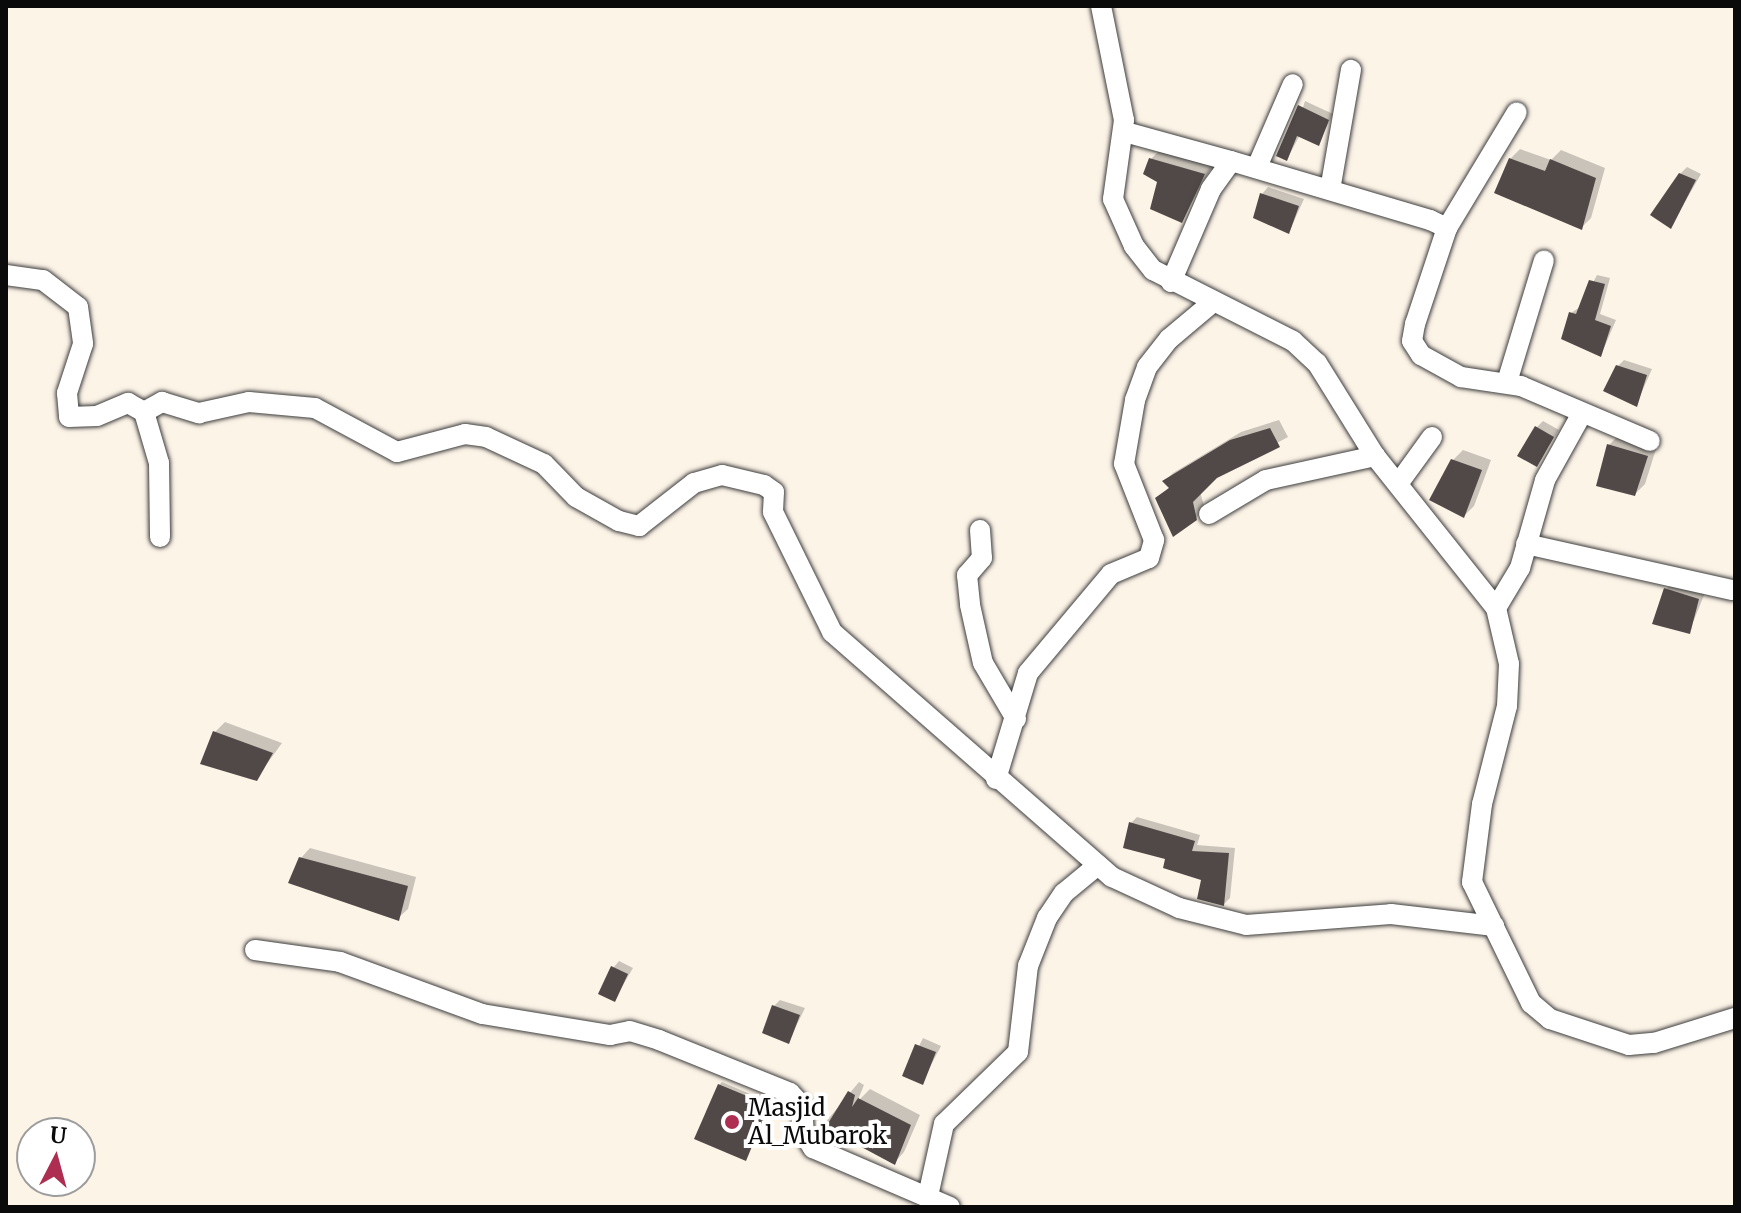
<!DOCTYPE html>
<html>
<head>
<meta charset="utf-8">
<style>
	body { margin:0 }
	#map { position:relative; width:1741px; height:1213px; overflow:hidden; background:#fdf4e8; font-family:Merriweather,serif }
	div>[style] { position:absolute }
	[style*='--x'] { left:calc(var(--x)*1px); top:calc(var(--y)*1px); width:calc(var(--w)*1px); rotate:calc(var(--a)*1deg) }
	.shadow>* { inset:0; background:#0003 }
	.building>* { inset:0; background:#514947 }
	.roads { filter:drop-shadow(0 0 2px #3d3d3d) drop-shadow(0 0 2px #3d3d3d) }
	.minor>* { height:20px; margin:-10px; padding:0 10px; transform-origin:10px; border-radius:10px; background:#fff }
	.dots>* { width:22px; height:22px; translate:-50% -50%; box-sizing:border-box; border:4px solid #fff; border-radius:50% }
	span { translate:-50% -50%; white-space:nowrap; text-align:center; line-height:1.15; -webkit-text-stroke:8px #fff; paint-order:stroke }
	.poi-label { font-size:24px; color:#0a0a0a }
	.left { translate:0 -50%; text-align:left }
	.frame { position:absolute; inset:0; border:8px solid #0a0a0a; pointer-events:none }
	.north { position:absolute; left:16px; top:1117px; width:80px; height:80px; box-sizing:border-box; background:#fff; border:2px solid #9d9d9d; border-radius:50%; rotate:6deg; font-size:22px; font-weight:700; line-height:32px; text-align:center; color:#0a0a0a }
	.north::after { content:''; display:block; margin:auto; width:28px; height:36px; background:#ae2e51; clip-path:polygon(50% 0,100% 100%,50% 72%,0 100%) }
</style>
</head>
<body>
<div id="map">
	<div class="shadow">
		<div style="clip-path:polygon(1305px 101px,1333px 114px,1319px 143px,1300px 135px,1287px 159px)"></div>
		<div style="clip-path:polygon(1161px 149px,1213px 164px,1182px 220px,1151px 159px)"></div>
		<div style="clip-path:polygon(1520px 149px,1551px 160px,1561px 150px,1605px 168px,1591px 218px,1581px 228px,1510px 159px)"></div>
		<div style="clip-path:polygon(1687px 167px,1701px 174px,1671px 226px,1680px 174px)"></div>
		<div style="clip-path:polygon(1268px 187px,1304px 199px,1289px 232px,1262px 194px)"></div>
		<div style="clip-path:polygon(1597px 275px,1610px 278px,1600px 314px,1616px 320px,1601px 355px,1571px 313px,1580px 307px)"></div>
		<div style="clip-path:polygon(1624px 360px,1652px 369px,1636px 405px,1618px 366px)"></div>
		<div style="clip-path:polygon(1279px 420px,1288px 437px,1216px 476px,1200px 492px,1205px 509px,1196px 518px,1166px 490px,1170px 487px,1165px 481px,1173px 473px,1241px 432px)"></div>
		<div style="clip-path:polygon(1543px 421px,1559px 430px,1537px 464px,1537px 427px)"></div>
		<div style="clip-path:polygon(1619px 435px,1657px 446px,1645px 484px,1635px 494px,1609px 445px)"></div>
		<div style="clip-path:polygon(1463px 450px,1491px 460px,1474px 506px,1464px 516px,1453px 460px)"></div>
		<div style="clip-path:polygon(1673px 583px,1705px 593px,1689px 632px,1666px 589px)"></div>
		<div style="clip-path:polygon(225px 722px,282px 743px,256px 779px,215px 732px)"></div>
		<div style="clip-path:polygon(1137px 817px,1200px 835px,1197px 845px,1235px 848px,1230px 898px,1224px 904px,1204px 879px,1168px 858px,1131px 823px)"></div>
		<div style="clip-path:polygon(310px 848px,416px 877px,408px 909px,398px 918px,301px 858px)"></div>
		<div style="clip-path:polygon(619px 961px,633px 968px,614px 1000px,613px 968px)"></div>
		<div style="clip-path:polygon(780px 1000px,805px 1008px,789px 1041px,774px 1006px)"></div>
		<div style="clip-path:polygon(923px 1038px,941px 1046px,922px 1082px,905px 1075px)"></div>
		<div style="clip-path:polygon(722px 1082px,771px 1103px,746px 1159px,719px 1085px)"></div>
		<div style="clip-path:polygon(859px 1082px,864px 1085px,857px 1102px,870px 1089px,920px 1115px,904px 1152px,895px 1162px,842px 1135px,836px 1141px,819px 1130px)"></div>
	</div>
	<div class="building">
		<div style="clip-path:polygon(1298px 105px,1329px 120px,1319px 146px,1297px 136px,1287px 161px,1276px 156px)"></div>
		<div style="clip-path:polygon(1149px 158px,1205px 174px,1182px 223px,1150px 209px,1157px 182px,1143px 174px)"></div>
		<div style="clip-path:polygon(1509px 158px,1545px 171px,1550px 159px,1596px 178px,1582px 230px,1494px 193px)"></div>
		<div style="clip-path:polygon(1679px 173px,1696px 180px,1671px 229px,1650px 215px)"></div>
		<div style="clip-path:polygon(1260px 193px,1299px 206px,1289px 234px,1253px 218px)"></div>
		<div style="clip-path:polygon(1589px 280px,1605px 284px,1595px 320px,1611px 326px,1601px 357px,1561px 339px,1569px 312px,1576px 314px)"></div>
		<div style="clip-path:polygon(1616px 365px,1647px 375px,1637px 407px,1603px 391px)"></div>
		<div style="clip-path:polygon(1535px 426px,1554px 437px,1537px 467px,1517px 456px)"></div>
		<div style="clip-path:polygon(1270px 428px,1280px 447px,1217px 478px,1193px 502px,1197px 520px,1173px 537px,1155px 498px,1169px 488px,1162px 481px,1230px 440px)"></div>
		<div style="clip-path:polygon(1607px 444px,1648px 456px,1635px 496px,1596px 486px)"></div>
		<div style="clip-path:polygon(1451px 459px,1482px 470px,1464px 518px,1429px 500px)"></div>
		<div style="clip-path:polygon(1664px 588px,1699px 599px,1690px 634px,1652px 624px)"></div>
		<div style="clip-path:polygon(213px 731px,273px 753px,257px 781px,200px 764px)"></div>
		<div style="clip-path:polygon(1129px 822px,1195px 841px,1192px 851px,1229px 853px,1224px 906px,1197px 899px,1201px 880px,1163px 868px,1165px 859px,1123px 848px)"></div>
		<div style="clip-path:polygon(299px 857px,408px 886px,399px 921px,288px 883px)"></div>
		<div style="clip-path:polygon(611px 966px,628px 974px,615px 1002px,598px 994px)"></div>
		<div style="clip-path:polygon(772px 1005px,800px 1015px,789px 1044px,762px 1033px)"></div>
		<div style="clip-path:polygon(915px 1044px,936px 1052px,923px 1085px,902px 1076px)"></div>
		<div style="clip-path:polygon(718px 1084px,769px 1105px,746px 1161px,694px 1139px)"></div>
		<div style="clip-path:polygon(848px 1091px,855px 1095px,852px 1107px,858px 1098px,911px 1125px,895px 1165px,839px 1135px,836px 1144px,822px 1138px,820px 1122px,827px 1125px)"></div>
	</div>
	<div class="roads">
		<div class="minor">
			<div style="--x:1101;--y:6;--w:116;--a:78.6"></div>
			<div style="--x:1124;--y:120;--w:80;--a:97.9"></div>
			<div style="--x:1113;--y:199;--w:51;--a:65.9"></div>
			<div style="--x:1134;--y:246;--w:31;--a:52"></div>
			<div style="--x:1153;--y:270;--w:157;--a:26.9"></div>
			<div style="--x:1293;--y:341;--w:33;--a:43"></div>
			<div style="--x:1317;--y:363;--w:110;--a:58.1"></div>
			<div style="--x:1375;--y:456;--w:194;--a:51.5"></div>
			<div style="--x:1496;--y:608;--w:57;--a:76.9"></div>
			<div style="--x:1509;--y:664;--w:42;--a:92.7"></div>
			<div style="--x:1507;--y:706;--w:101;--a:104.3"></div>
			<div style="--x:1482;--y:804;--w:79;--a:97.3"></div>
			<div style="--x:1472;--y:882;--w:135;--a:64"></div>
			<div style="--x:1531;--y:1003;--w:25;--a:40"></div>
			<div style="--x:1550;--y:1019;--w:83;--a:18.2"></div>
			<div style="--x:1629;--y:1045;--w:25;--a:-5"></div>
			<div style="--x:1654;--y:1043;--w:85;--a:-17.2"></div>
			<div style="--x:1125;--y:132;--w:110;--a:15.3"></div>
			<div style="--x:1257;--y:167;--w:90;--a:-66.6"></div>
			<div style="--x:1330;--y:190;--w:122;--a:-80.1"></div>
			<div style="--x:1447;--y:228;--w:135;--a:-58.9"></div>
			<div style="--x:6;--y:275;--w:37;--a:8"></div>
			<div style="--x:43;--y:280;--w:44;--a:37.6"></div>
			<div style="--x:78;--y:307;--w:37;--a:82"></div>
			<div style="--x:83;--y:344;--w:52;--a:108.1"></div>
			<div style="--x:67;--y:393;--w:24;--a:85"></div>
			<div style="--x:69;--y:417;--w:28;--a:-2"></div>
			<div style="--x:97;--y:416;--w:34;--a:-23"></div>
			<div style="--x:128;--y:403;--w:18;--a:29"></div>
			<div style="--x:144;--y:412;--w:53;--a:73.6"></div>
			<div style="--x:159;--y:463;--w:74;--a:89.2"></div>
			<div style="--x:1171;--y:282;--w:101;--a:-66.7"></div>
			<div style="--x:1211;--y:189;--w:34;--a:-54"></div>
			<div style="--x:1231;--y:161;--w:208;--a:16.5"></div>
			<div style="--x:1430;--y:220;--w:19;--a:25"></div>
			<div style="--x:1447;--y:228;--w:101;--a:108.4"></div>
			<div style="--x:1415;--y:324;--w:17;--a:100"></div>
			<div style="--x:1412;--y:341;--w:17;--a:57"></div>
			<div style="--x:1421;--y:355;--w:46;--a:28.8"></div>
			<div style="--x:1461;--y:377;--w:61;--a:8.5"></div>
			<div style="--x:1521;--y:386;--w:140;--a:23.1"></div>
			<div style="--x:1507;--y:382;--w:127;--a:-73.1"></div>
			<div style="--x:144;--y:412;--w:21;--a:-29"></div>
			<div style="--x:162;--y:402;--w:39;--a:17"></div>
			<div style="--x:199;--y:413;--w:51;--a:-12.4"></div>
			<div style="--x:249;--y:402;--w:66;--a:5.2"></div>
			<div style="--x:315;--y:408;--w:93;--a:28.2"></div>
			<div style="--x:397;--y:452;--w:70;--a:-14.8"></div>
			<div style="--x:465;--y:434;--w:21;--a:8"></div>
			<div style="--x:486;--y:437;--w:64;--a:25"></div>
			<div style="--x:544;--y:464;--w:46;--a:45.9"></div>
			<div style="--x:576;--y:497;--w:49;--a:29.2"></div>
			<div style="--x:619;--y:521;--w:21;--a:14"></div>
			<div style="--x:639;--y:526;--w:70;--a:-38"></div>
			<div style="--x:694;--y:483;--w:29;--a:-16"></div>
			<div style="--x:722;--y:475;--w:43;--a:13.4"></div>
			<div style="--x:764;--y:485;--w:12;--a:35"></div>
			<div style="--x:774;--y:492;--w:20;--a:93"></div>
			<div style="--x:773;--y:512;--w:134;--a:63.8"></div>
			<div style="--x:832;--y:632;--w:372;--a:41.2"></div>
			<div style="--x:1112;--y:877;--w:74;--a:24.8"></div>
			<div style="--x:1179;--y:908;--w:69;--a:14.2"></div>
			<div style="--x:1246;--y:925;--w:145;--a:-4.3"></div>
			<div style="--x:1391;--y:914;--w:104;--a:6.6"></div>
			<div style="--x:1398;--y:484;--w:58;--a:-54.1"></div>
			<div style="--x:1209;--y:514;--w:66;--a:-30.8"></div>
			<div style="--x:1266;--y:480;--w:112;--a:-12.4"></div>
			<div style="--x:980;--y:530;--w:28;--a:86"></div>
			<div style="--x:982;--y:558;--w:23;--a:131"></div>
			<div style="--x:967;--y:575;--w:30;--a:84"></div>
			<div style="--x:970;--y:605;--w:59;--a:77.4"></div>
			<div style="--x:983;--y:663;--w:65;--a:59.5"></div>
			<div style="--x:1526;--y:544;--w:211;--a:12.6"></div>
			<div style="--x:1496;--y:608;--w:47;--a:-59"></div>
			<div style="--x:1520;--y:568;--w:91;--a:-74.1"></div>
			<div style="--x:1545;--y:480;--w:74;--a:-61"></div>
			<div style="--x:996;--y:779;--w:111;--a:-73.2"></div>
			<div style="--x:1028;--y:673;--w:129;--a:-50"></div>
			<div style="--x:1111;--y:574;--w:41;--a:-22.8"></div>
			<div style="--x:1149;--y:558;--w:19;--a:-74"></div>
			<div style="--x:1154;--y:540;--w:82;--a:-111.5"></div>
			<div style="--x:1124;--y:464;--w:65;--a:-80.2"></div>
			<div style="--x:1135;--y:400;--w:35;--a:-70"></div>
			<div style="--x:1147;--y:367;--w:36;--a:-52"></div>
			<div style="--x:1169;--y:339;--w:57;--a:-40.1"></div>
			<div style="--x:255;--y:950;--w:86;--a:8"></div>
			<div style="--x:340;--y:962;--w:151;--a:20.1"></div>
			<div style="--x:482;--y:1014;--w:130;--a:9.3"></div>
			<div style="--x:610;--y:1035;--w:20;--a:-11"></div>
			<div style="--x:630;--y:1031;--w:30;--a:17"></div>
			<div style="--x:659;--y:1040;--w:141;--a:22"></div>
			<div style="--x:790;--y:1093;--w:18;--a:47"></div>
			<div style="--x:802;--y:1106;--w:28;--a:86"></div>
			<div style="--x:804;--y:1134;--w:17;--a:57"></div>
			<div style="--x:813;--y:1148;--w:149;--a:23.3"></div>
			<div style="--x:928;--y:1196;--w:74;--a:-77.5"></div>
			<div style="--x:944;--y:1124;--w:103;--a:-44.2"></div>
			<div style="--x:1018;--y:1052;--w:87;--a:-83.4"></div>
			<div style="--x:1028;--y:966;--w:52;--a:-68.4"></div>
			<div style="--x:1047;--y:918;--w:30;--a:-56"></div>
			<div style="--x:1064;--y:893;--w:44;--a:-39.5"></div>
		</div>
	</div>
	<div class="dots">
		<div style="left:732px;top:1122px;background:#ae2e51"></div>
	</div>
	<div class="poi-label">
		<span class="left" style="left:748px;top:1122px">Masjid<br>Al_Mubarok</span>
	</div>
	<div class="frame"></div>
	<div class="north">U</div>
</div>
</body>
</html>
